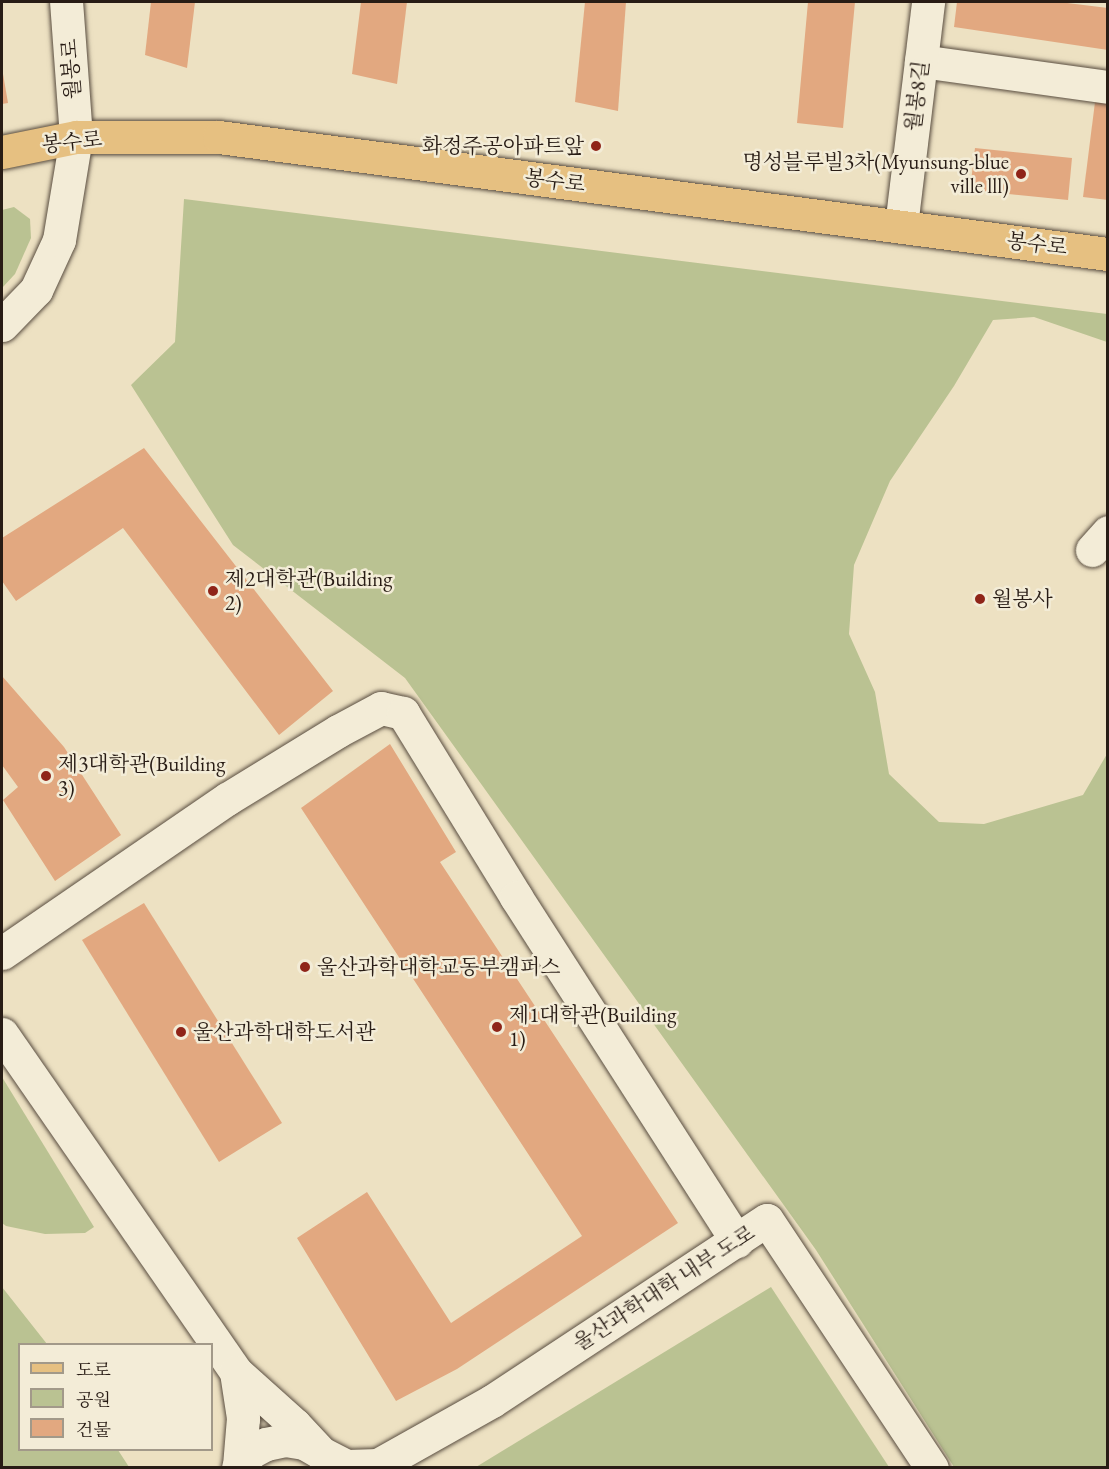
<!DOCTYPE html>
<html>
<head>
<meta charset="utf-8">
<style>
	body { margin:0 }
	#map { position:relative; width:1109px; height:1469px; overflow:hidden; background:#ede1c2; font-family:"EB Garamond","Noto Serif KR",serif }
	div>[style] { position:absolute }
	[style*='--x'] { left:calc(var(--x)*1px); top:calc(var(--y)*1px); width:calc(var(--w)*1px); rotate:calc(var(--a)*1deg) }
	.green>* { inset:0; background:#bac292 }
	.building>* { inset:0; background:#e2a880 }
	.roads { filter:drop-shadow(0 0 2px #594d40) drop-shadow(0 0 2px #594d40) }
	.minor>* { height:33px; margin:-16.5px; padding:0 16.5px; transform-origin:16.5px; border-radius:16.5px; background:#f3ecd7 }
	.major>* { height:33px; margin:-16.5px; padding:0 16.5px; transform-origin:16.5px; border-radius:16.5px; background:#e6c081 }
	.dots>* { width:16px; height:16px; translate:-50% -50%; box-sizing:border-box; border:3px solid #f3ecd7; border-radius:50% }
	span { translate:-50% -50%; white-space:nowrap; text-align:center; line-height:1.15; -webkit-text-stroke:5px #f3ecd7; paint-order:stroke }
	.street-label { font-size:21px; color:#281c15 }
	.poi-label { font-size:21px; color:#281c15 }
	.right { translate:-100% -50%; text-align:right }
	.left { translate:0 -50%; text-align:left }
	.frame { position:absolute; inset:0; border:3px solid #281c15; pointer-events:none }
	.legend { position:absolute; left:18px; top:1343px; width:195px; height:108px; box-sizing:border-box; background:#f3ecd7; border:2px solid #a29989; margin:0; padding:8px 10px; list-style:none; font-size:18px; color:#281c15 }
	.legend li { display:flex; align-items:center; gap:12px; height:30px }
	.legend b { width:30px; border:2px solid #a29989 }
</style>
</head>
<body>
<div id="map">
	<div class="green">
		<div style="clip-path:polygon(184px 199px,1107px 314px,1107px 342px,1034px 317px,993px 320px,954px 386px,890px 481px,854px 565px,849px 634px,875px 692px,889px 774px,939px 822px,984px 824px,1083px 795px,1107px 754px,1107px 1467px,954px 1467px,816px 1250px,405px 678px,233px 545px,131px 385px,175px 342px)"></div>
		<div style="clip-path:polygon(14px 207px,30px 219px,31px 238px,15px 274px,2px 288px,2px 210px)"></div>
		<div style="clip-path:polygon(2px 1077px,94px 1227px,85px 1233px,45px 1234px,6px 1226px,2px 1223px)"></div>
		<div style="clip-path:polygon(2px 1287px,47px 1344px,20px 1344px,20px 1450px,118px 1450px,129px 1467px,2px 1467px)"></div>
		<div style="clip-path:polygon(771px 1287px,889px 1467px,476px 1467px)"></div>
	</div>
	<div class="building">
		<div style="clip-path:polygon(151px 2px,195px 2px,187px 68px,145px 55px)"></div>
		<div style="clip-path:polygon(361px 2px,407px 2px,397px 84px,352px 74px)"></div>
		<div style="clip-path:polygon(585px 2px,626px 2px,618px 111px,575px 102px)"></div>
		<div style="clip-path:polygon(808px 2px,855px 2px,843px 128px,797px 123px)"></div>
		<div style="clip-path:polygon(957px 2px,1059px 2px,1108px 8px,1108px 50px,954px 27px)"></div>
		<div style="clip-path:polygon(2px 68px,8px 103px,2px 104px)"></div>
		<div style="clip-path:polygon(1095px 102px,1108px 103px,1108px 200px,1083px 197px)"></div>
		<div style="clip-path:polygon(975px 148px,1072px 158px,1068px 200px,970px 190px)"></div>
		<div style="clip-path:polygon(144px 448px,333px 691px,279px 735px,123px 528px,16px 601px,2px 581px,2px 538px)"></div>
		<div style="clip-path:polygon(2px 676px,64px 747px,121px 835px,55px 881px,3px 800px,18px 787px,2px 765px)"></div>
		<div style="clip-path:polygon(390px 744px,456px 852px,440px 862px,678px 1223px,457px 1369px,396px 1401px,297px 1238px,367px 1192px,451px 1323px,582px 1236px,301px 808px)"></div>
		<div style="clip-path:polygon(144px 903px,282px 1123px,219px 1162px,82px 940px)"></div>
	</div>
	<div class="roads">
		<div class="minor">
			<div style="--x:921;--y:61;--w:189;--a:7.9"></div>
			<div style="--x:901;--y:226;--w:226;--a:-83.1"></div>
			<div style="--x:2;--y:325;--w:49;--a:-45.8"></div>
			<div style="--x:36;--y:290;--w:55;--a:-65.3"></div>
			<div style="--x:59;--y:240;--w:104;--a:-80.6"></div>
			<div style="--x:76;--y:137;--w:135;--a:-94.2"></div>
			<div style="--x:1092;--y:550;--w:24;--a:-48"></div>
			<div style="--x:2;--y:953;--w:273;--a:-34.4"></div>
			<div style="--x:227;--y:799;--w:130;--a:-31.5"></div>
			<div style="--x:338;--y:731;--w:49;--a:-28.1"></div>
			<div style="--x:381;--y:708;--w:23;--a:13"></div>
			<div style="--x:403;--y:713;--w:216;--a:58.4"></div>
			<div style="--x:516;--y:897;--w:409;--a:57.3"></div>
			<div style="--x:2;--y:1034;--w:411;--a:55.3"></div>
			<div style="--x:236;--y:1372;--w:79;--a:41.9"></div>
			<div style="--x:295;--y:1425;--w:38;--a:47"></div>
			<div style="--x:321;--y:1453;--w:29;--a:27"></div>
			<div style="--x:347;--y:1466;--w:31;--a:-2"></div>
			<div style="--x:378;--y:1465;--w:131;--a:-29.3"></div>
			<div style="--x:492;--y:1401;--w:329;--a:-33.4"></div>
			<div style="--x:767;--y:1220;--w:298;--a:56.4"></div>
			<div style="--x:236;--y:1372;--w:47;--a:81.3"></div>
			<div style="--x:243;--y:1418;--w:48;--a:94.8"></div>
			<div style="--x:238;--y:1468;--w:21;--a:-51"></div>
			<div style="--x:251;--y:1452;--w:17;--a:-28"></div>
			<div style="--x:266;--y:1444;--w:19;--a:-12"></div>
			<div style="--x:285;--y:1440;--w:19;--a:9"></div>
			<div style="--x:304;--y:1443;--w:20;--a:30"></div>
		</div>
		<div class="major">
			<div style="--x:2;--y:152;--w:76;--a:-11.5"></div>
			<div style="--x:76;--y:137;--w:143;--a:0"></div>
			<div style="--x:219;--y:137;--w:897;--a:7.5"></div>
		</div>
	</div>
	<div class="dots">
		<div style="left:596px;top:146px;background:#8f2418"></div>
		<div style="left:1021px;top:174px;background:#8f2418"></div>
		<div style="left:213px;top:591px;background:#8f2418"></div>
		<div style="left:980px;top:599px;background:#8f2418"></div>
		<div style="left:46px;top:776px;background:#8f2418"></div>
		<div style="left:305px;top:967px;background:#8f2418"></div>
		<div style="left:497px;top:1027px;background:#8f2418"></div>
		<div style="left:181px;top:1032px;background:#8f2418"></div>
	</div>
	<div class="street-label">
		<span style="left:71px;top:69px;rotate:-94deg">월봉로</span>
		<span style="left:917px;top:96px;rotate:-83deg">월봉8길</span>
		<span style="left:72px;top:142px;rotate:-6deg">봉수로</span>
		<span style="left:555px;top:181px;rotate:7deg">봉수로</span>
		<span style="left:1037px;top:244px;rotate:7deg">봉수로</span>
		<span style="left:664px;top:1288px;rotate:-33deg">울산과학대학 내부 도로</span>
	</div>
	<div class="poi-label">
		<span class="right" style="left:584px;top:146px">화정주공아파트앞</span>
		<span class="right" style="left:1009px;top:174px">명성블루빌3차(Myunsung-blue<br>ville lll)</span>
		<span class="left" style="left:225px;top:591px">제2대학관(Building<br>2)</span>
		<span class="left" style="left:992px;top:599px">월봉사</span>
		<span class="left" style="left:58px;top:776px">제3대학관(Building<br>3)</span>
		<span class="left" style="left:317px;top:967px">울산과학대학교동부캠퍼스</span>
		<span class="left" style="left:509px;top:1027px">제1대학관(Building<br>1)</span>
		<span class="left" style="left:193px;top:1032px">울산과학대학도서관</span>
	</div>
	<div class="frame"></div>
	<ul class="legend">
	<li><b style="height:8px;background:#e6c081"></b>도로</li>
	<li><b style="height:16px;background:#bac292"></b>공원</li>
	<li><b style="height:16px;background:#e2a880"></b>건물</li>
	</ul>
</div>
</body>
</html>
